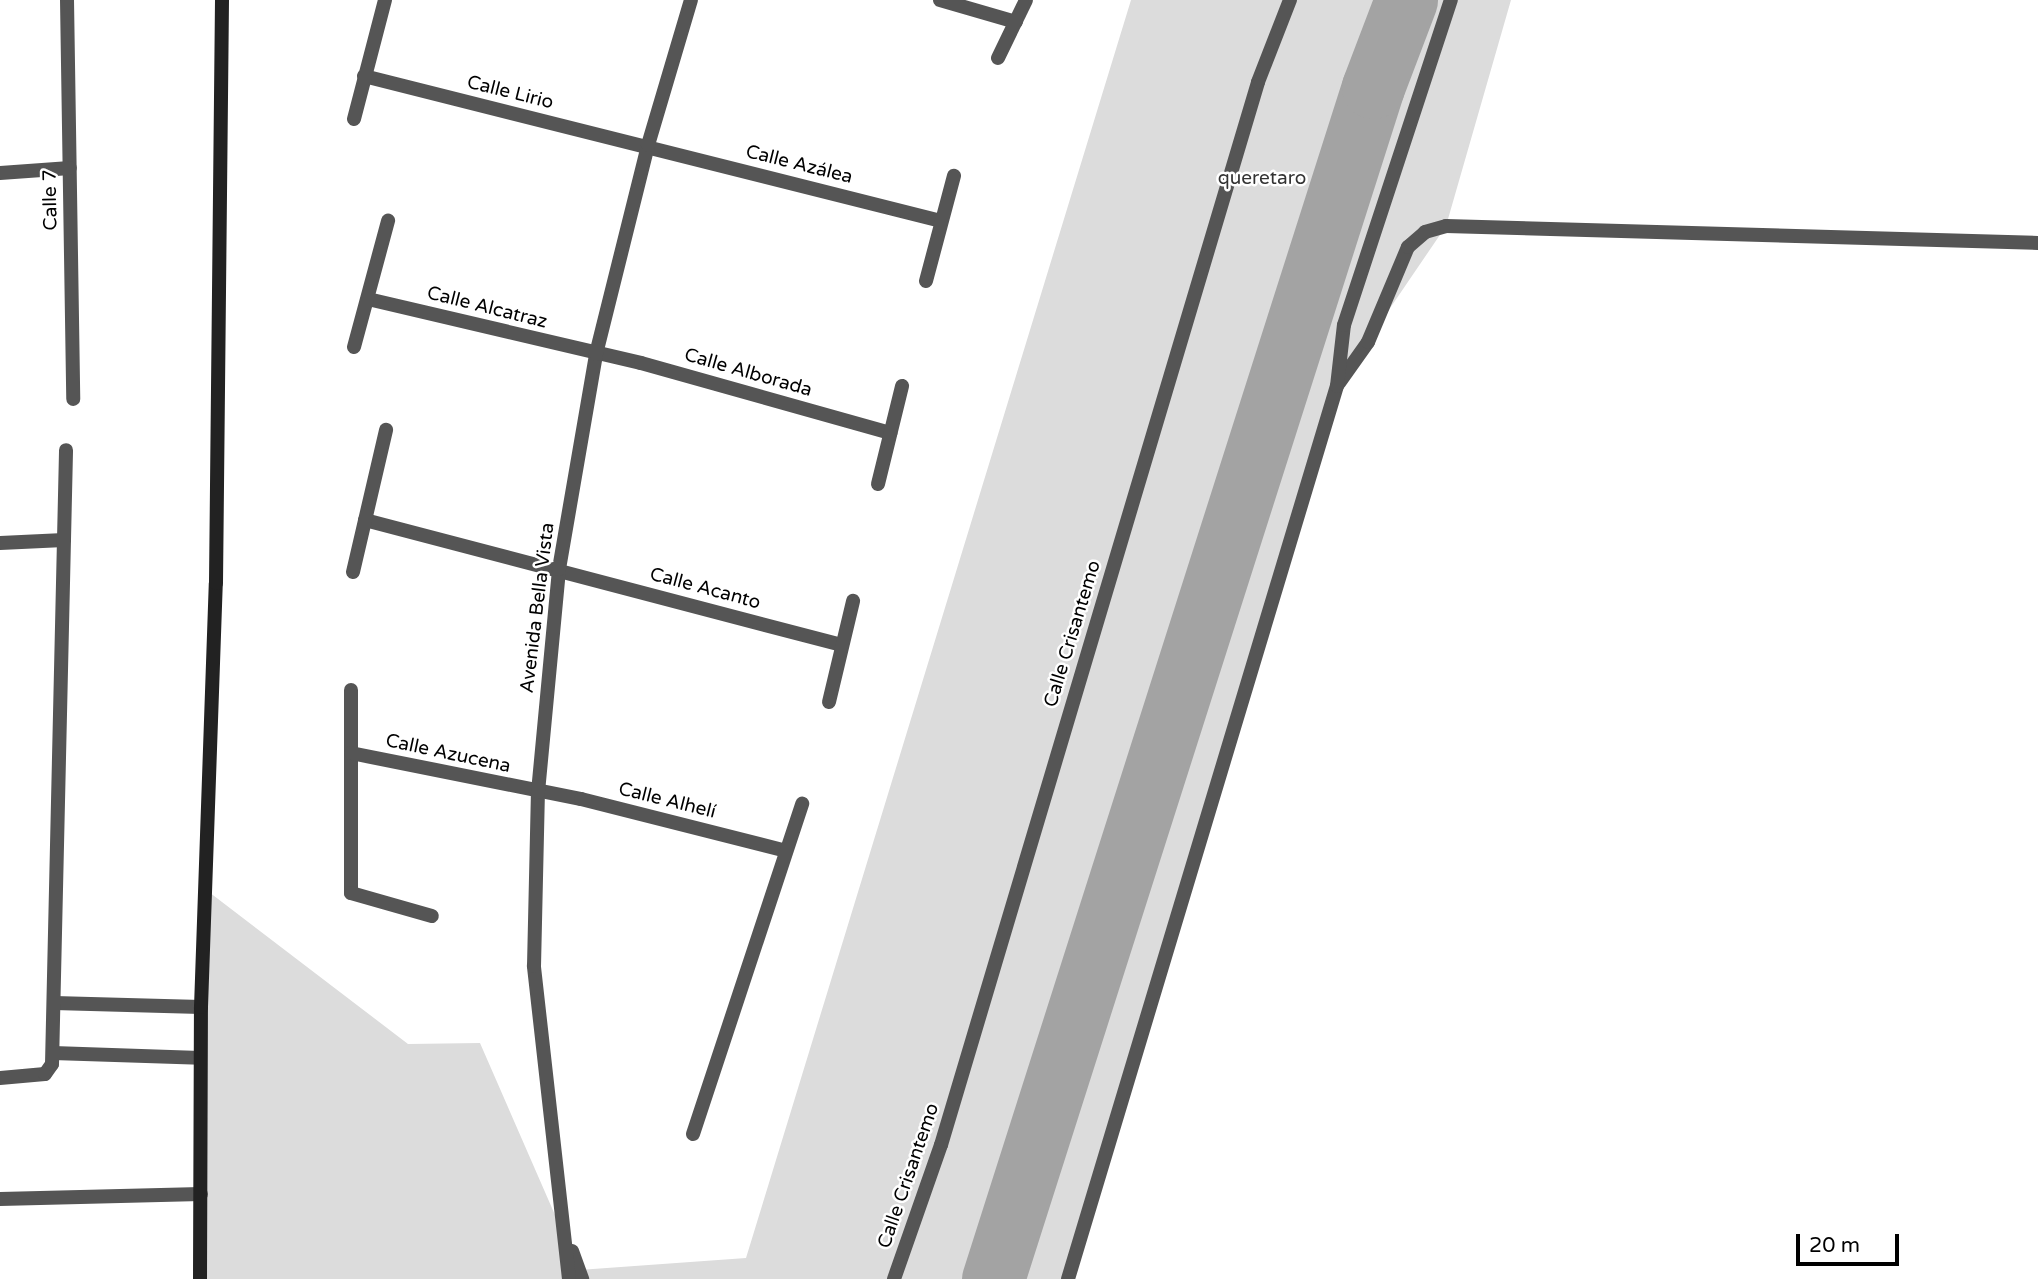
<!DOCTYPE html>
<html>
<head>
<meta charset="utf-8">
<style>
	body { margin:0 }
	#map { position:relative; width:2038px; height:1279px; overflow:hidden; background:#fff; font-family:"Varela Round",sans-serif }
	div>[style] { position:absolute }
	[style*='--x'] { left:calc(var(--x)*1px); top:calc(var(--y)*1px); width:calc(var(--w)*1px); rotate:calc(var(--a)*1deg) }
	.green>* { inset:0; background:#dcdcdc }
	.river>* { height:63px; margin:-31.5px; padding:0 31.5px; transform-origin:31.5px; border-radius:31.5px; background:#a3a3a3 }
	.street>* { height:14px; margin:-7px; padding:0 7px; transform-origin:7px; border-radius:7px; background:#555 }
	.secondary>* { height:14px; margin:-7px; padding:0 7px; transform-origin:7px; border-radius:7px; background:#222 }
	span { translate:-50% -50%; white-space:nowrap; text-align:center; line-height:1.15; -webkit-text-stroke:5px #fff; paint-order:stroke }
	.street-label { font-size:19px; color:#000 }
	.park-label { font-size:19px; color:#333 }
	.scale { position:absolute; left:1796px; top:1234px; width:103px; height:32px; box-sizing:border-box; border:4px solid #000; border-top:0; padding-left:9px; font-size:21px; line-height:24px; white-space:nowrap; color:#000; -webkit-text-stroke:5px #fff; paint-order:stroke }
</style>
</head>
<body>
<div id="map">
	<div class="green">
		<div style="clip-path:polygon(1131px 0,1511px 0,1446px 226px,1337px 386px,1068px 1279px,203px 1279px,205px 889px,408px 1044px,480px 1043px,579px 1270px,746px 1258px)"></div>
	</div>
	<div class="river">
		<div style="--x:993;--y:1279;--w:1251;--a:-72.32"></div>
		<div style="--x:1373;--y:87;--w:93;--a:-69.2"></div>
	</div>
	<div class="street">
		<div style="--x:67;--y:0;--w:399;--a:89.1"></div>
		<div style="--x:940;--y:0;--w:79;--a:16.1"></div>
		<div style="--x:998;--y:58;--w:64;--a:-64.2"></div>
		<div style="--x:364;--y:76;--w:595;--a:14.11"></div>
		<div style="--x:354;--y:119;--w:123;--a:-75.4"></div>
		<div style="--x:0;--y:173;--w:70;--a:-4.1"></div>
		<div style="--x:926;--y:281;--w:109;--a:-75.1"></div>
		<div style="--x:368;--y:299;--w:280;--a:13.2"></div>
		<div style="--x:641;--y:363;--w:259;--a:15.7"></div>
		<div style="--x:354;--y:347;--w:131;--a:-74.9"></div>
		<div style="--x:1339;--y:383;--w:50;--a:-54.7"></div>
		<div style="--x:1368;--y:342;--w:103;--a:-67.2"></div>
		<div style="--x:1408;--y:247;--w:23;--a:-41"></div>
		<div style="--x:1425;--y:232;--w:22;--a:-16"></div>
		<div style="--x:1446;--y:226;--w:592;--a:1.64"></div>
		<div style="--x:878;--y:484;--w:101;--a:-76.2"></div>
		<div style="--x:365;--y:520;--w:493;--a:14.7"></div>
		<div style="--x:0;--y:543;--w:64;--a:-2.7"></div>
		<div style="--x:353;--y:572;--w:146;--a:-76.9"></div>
		<div style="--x:351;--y:690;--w:203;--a:90"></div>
		<div style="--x:351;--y:893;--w:84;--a:15.9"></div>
		<div style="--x:829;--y:702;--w:104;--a:-76.6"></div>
		<div style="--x:351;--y:753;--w:235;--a:11.3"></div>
		<div style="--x:581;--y:799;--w:211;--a:14.2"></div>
		<div style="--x:54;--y:1003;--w:147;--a:1.6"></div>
		<div style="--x:53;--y:1053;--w:147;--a:1.9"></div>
		<div style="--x:0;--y:1078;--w:45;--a:-5.1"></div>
		<div style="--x:45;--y:1074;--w:12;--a:-55"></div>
		<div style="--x:52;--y:1064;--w:614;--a:-88.69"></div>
		<div style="--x:693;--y:1134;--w:348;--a:-71.7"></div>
		<div style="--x:0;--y:1199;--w:201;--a:-1.4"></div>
		<div style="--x:572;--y:1251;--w:30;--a:70"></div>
		<div style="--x:569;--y:1279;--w:315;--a:-96.4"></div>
		<div style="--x:534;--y:966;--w:174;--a:-88.7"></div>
		<div style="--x:538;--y:792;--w:224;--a:-84.6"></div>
		<div style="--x:559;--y:569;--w:218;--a:-80.2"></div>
		<div style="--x:596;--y:354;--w:215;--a:-76"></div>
		<div style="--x:648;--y:145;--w:151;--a:-73.5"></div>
		<div style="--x:894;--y:1279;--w:142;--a:-70.7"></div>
		<div style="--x:941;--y:1145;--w:1109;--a:-73.39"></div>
		<div style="--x:1258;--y:82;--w:88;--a:-68.7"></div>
		<div style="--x:1068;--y:1279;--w:933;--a:-73.24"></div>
		<div style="--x:1337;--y:386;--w:61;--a:-83.5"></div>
		<div style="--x:1344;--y:325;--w:342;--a:-71.8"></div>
	</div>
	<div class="secondary">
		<div style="--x:200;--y:1279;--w:272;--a:-89.8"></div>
		<div style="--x:201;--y:1007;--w:424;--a:-88"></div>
		<div style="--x:216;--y:583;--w:583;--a:-89.41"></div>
	</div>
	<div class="street-label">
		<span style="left:510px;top:93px;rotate:14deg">Calle Lirio</span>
		<span style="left:799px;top:165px;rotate:14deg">Calle Azálea</span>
		<span style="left:51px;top:200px;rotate:-91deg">Calle 7</span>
		<span style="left:487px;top:308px;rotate:14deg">Calle Alcatraz</span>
		<span style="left:748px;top:373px;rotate:16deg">Calle Alborada</span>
		<span style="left:705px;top:589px;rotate:15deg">Calle Acanto</span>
		<span style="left:538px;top:608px;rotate:-83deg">Avenida Bella Vista</span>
		<span style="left:1073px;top:634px;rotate:-73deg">Calle Crisantemo</span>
		<span style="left:448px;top:754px;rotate:12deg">Calle Azucena</span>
		<span style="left:667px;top:801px;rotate:14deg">Calle Alhelí</span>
		<span style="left:909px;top:1176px;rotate:-71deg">Calle Crisantemo</span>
	</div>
	<div class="park-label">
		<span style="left:1262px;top:179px">queretaro</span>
	</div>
	<div class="scale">20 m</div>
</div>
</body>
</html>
